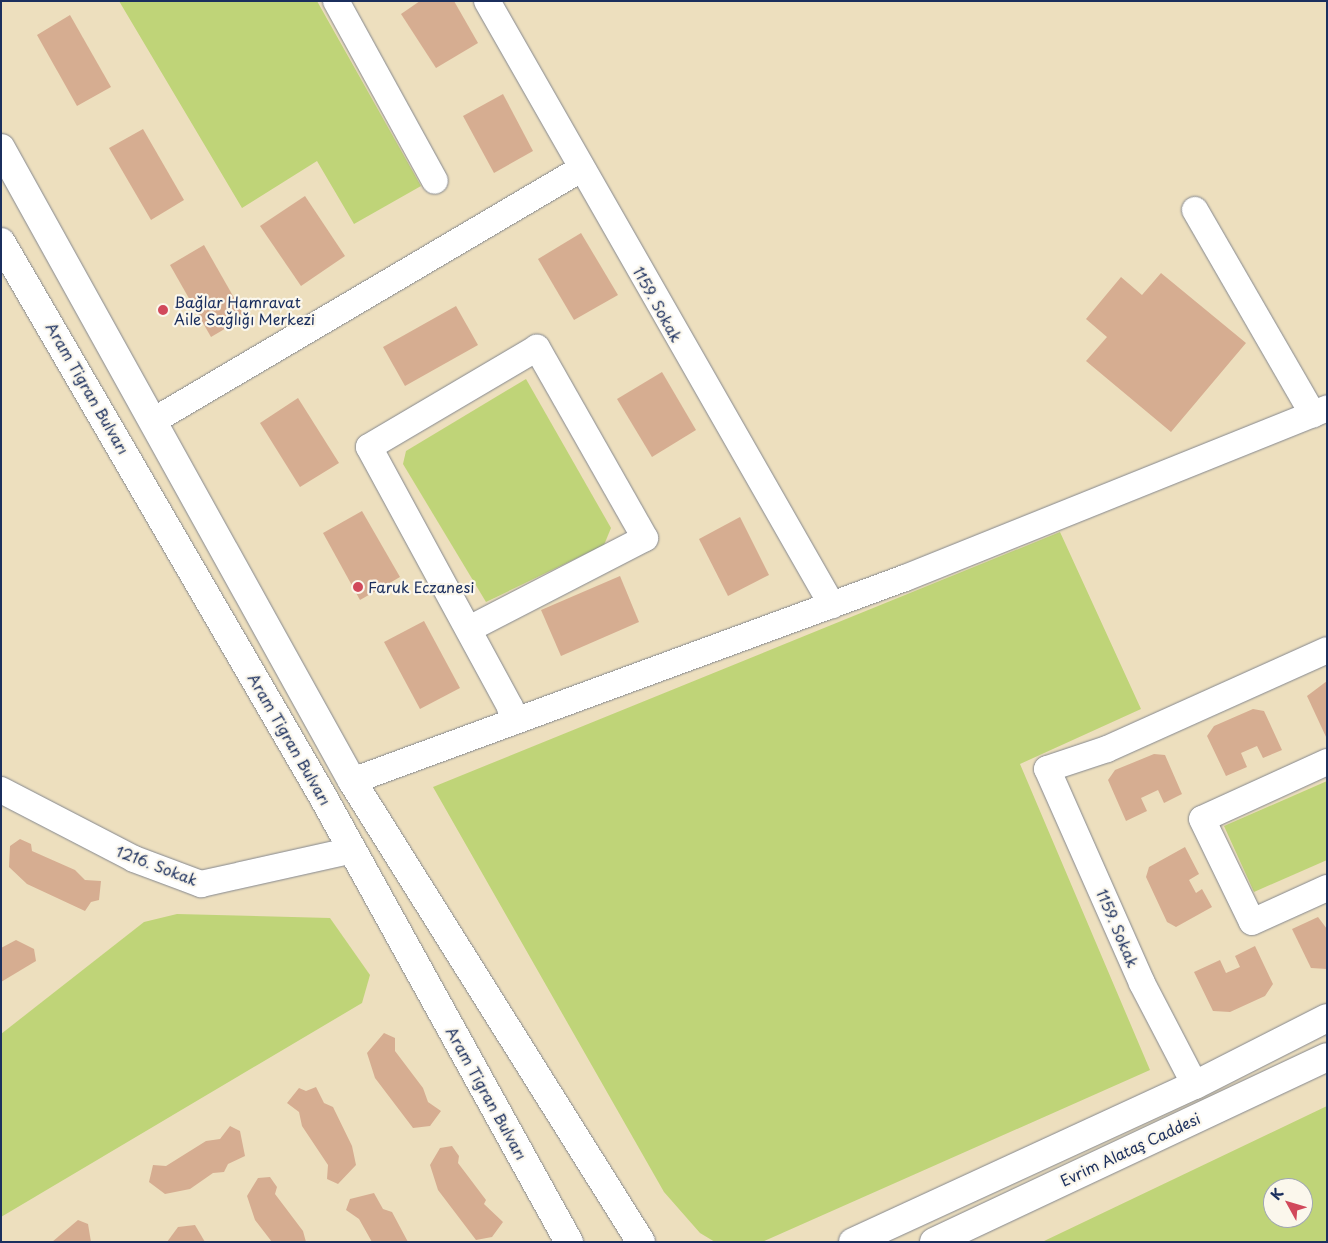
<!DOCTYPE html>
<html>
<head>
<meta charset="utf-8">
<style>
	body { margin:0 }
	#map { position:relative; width:1328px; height:1243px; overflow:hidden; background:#eddfbe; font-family:"Playpen Sans",sans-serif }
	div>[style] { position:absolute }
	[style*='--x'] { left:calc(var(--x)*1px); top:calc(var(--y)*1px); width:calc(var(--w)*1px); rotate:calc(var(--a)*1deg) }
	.green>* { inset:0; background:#bfd478 }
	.building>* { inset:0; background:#d6ad91 }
	.roads { filter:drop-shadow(0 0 1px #84878e) drop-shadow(0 0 1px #84878e) }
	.minor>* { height:26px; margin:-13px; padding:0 13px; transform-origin:13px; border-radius:13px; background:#fff }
	.major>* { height:28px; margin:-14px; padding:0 14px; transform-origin:14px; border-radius:14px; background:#fff }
	.dots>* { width:14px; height:14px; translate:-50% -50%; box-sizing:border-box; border:2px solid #fbf7ec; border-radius:50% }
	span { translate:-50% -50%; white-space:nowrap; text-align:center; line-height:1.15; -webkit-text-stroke:4.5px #fbf7ec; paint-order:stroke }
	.poi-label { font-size:15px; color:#1b2f5e }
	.left { translate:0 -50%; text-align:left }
	.street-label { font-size:15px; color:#1b2f5e }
	.frame { position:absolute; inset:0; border:2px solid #1b2f5e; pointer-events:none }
	.north { position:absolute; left:1263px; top:1178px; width:50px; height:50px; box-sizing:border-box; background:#fbf7ec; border:1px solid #a1a7b3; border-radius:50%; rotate:309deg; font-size:14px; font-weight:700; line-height:20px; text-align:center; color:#1b2f5e }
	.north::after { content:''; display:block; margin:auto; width:18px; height:22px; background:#d1495b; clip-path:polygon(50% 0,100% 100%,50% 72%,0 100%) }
</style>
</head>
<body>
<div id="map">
	<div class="green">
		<div style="clip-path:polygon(119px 1px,317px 1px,421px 186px,354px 224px,317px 161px,242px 208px)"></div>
		<div style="clip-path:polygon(526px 379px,611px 528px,604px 545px,486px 602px,403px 464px,406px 451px)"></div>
		<div style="clip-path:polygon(1060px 532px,1141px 709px,1020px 764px,1150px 1070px,762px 1242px,715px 1242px,700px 1233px,664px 1192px,433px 787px)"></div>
		<div style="clip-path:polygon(1327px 781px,1327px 860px,1254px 892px,1224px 826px)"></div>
		<div style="clip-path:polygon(177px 914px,330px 918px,370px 975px,362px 1003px,1px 1217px,1px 1034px,144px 922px)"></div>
		<div style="clip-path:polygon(evenodd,1327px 1106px,1327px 1242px,1042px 1242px,1327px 1106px,1273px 1188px,1303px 1188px,1303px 1218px,1273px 1218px,1273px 1188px)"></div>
	</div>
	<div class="building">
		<div style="clip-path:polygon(420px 1px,454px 1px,478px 43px,436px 68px,401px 14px)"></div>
		<div style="clip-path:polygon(70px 15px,111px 87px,77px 106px,37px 35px)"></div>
		<div style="clip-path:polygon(503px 94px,533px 151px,494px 173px,463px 116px)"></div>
		<div style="clip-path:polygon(143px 129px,184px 200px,151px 220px,109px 148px)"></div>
		<div style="clip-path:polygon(305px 196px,345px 256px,301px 286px,260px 226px)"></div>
		<div style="clip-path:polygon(581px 233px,618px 295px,574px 320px,538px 259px)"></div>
		<div style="clip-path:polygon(204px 245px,245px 317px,211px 337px,170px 265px)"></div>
		<div style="clip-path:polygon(1161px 273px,1246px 343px,1171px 432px,1086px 361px,1107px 337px,1086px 319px,1121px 277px,1142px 295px)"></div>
		<div style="clip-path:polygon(456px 306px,478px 345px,405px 386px,383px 347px)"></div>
		<div style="clip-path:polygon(662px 372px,696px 430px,652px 457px,617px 399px)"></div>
		<div style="clip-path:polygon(298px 398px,339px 463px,300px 487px,260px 423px)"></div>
		<div style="clip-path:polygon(362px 511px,400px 577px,360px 600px,323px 533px)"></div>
		<div style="clip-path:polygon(740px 517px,769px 575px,728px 596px,699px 539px)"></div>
		<div style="clip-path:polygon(620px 576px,639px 622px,561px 656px,541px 610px)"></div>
		<div style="clip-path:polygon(424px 621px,460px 688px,420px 709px,384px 642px)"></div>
		<div style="clip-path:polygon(1327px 681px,1327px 739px,1307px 696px)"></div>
		<div style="clip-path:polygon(1253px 709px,1264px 711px,1282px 750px,1263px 758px,1257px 746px,1241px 753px,1247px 767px,1226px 776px,1207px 736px,1214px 726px)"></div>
		<div style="clip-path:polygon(1154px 754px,1165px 755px,1182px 794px,1164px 803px,1158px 790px,1141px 798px,1147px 811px,1126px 821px,1108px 780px,1115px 770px)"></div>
		<div style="clip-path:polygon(20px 839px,31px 844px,32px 851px,75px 870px,85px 880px,101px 881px,99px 900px,91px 902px,85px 911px,27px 884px,9px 867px,10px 846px)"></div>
		<div style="clip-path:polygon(1185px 847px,1199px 874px,1189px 880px,1196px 893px,1202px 889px,1212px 907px,1176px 927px,1167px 922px,1146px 877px,1149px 867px)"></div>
		<div style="clip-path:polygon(1318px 917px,1327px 929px,1327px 969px,1311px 968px,1292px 929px)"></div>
		<div style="clip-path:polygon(16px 940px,34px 949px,36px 961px,1px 982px,1px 948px)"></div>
		<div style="clip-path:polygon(1255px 946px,1273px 984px,1265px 996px,1230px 1012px,1213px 1011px,1194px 972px,1220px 960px,1226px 973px,1240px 967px,1235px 956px)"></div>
		<div style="clip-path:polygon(384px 1033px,395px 1038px,395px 1051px,423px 1088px,428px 1102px,441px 1111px,430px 1126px,413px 1128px,375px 1078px,367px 1053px)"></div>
		<div style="clip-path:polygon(316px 1087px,324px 1103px,333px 1107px,352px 1146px,356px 1165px,338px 1184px,327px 1179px,328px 1165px,302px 1126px,299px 1112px,287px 1103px,299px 1088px,306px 1091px)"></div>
		<div style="clip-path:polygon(230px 1126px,240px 1131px,245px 1156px,228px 1164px,224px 1172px,213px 1173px,190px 1189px,165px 1194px,149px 1182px,153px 1165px,166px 1166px,206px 1141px,220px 1139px)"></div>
		<div style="clip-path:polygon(452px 1146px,459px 1156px,458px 1163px,486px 1200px,484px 1204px,503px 1222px,492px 1237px,476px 1240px,438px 1190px,430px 1165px,440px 1148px)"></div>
		<div style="clip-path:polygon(270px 1177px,277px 1187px,275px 1194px,303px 1231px,306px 1242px,272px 1242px,255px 1220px,247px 1196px,258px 1178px)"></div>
		<div style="clip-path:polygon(374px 1193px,383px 1209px,392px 1212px,408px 1242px,372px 1242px,359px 1219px,346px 1210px,350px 1199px)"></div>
		<div style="clip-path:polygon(78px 1220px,88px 1224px,91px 1242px,52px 1242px)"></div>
		<div style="clip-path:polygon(195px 1225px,205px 1242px,167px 1242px,178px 1227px)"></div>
	</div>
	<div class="roads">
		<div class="minor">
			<div style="--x:336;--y:1;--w:205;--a:61.2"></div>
			<div style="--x:487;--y:1;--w:696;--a:60.27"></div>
			<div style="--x:1195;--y:210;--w:236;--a:60"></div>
			<div style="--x:153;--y:421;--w:498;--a:-30.5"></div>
			<div style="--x:469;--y:629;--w:198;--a:-27.3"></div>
			<div style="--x:645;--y:538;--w:219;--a:-119.6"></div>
			<div style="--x:537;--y:348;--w:195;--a:149.5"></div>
			<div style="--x:369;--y:447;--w:296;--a:61.5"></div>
			<div style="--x:510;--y:707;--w:15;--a:79"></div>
			<div style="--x:1327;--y:762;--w:137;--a:155.5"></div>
			<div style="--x:1202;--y:819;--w:114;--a:64.1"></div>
			<div style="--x:1252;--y:922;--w:82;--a:-24.4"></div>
			<div style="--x:352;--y:781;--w:589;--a:-20.16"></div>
			<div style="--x:905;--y:578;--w:455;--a:-21.9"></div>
			<div style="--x:1;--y:790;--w:150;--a:27.4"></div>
			<div style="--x:134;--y:859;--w:72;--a:20.5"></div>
			<div style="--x:201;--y:884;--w:156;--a:-12.6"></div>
			<div style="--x:1195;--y:1085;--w:115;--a:-117.5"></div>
			<div style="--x:1142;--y:983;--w:234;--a:-113.9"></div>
			<div style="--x:1047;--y:769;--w:63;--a:-18.4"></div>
			<div style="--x:1107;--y:749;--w:241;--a:-24.2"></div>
		</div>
		<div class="major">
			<div style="--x:1;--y:148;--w:724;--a:60.99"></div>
			<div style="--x:352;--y:781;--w:544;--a:57.92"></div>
			<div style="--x:1;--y:242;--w:639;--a:59.87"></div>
			<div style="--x:322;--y:795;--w:511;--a:61.08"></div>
			<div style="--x:853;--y:1242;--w:376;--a:-24.7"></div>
			<div style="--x:1195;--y:1085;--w:148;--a:-26.9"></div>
			<div style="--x:934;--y:1242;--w:434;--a:-25.2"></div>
		</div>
	</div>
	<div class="dots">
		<div style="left:163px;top:310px;background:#d1495b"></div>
		<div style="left:358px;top:587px;background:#d1495b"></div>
	</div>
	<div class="poi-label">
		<span class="left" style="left:174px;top:310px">Bağlar Hamravat<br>Aile Sağlığı Merkezi</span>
		<span class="left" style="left:368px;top:587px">Faruk Eczanesi</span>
	</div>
	<div class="street-label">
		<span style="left:658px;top:304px;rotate:61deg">1159. Sokak</span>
		<span style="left:88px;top:388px;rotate:60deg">Aram Tigran Bulvarı</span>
		<span style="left:290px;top:739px;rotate:60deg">Aram Tigran Bulvarı</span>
		<span style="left:157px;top:865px;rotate:21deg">1216. Sokak</span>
		<span style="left:1118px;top:928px;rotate:67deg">1159. Sokak</span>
		<span style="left:487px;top:1093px;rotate:61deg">Aram Tigran Bulvarı</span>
		<span style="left:1130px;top:1149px;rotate:-25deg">Evrim Alataş Caddesi</span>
	</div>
	<div class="frame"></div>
	<div class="north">K</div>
</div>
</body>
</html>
